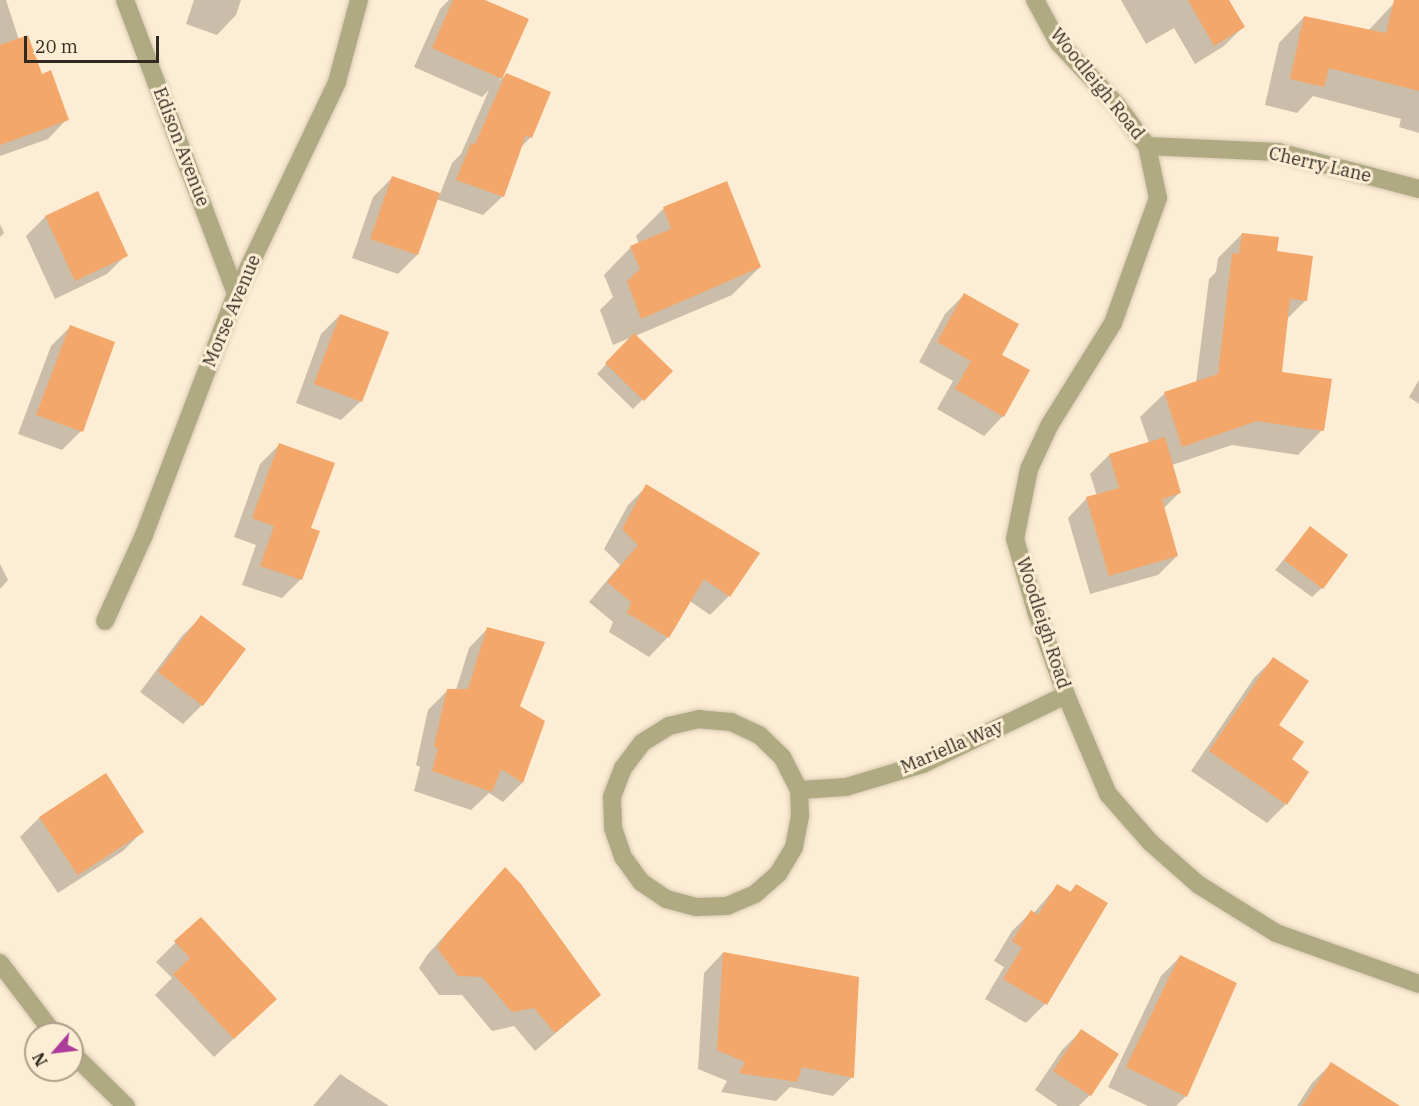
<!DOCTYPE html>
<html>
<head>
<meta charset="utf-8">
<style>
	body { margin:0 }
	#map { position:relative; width:1419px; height:1106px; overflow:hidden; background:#fdedd4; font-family:"IBM Plex Serif",serif }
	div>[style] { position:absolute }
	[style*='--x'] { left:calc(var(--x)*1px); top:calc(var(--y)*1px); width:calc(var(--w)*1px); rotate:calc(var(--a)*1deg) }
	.shadow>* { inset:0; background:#0003 }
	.building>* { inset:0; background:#f4a76a }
	.roads { filter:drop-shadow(0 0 2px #d8cab4) drop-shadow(0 0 2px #d8cab4) }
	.minor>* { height:18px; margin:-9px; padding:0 9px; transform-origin:9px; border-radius:9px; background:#b0aa83 }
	span { translate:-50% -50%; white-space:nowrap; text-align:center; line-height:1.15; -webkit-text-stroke:6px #fdedd4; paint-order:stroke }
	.street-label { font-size:18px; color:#302a21 }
	.north { position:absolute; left:24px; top:1022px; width:60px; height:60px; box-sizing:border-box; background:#fdedd4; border:2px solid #ab9f8c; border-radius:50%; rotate:242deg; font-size:16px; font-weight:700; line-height:24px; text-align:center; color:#302a21 }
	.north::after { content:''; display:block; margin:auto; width:21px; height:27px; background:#ab3c9a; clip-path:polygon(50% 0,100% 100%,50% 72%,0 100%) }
	.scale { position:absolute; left:24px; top:36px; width:135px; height:27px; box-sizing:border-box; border:3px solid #302a21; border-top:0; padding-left:8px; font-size:18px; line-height:21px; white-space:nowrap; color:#302a21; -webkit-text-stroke:4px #fdedd4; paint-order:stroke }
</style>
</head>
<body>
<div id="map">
	<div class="shadow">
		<div style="clip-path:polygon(0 0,6px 0,19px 40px,67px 119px,48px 139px,0 156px)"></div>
		<div style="clip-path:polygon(194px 0,241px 0,236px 15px,217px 35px,186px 24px)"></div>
		<div style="clip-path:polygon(449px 0,482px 0,527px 20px,499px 81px,506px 75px,531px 137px,520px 148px,503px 196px,483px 215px,436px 199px,417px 255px,398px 274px,352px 258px,373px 197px,392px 178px,440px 194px,452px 163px,461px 154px,489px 90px,482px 97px,414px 67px,440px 9px)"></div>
		<div style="clip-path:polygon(1121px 0,1227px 0,1243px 27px,1224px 46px,1195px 64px,1174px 28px,1146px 44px)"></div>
		<div style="clip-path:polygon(1395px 2px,1419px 9px,1419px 133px,1399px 127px,1401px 119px,1313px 96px,1297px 113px,1265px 105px,1279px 43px,1304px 17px,1368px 31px)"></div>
		<div style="clip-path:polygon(97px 193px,126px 255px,107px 274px,55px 299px,26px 236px,45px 217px)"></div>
		<div style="clip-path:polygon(664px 208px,760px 267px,732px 295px,635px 336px,671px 371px,633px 409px,597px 374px,632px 337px,613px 345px,600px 310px,613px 297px,604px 275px,631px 247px,639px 244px,636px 236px)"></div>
		<div style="clip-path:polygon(0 224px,4px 233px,0 237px)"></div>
		<div style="clip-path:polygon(1242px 234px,1276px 252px,1306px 300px,1286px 320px,1280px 373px,1322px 430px,1298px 455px,1232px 445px,1172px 465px,1180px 492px,1163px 509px,1177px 556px,1158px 575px,1090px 594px,1068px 518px,1087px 498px,1097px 496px,1090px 474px,1109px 455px,1149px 443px,1140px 417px,1165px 393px,1196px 383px,1209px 279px,1216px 272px,1218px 258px)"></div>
		<div style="clip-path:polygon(964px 295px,1000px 355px,1028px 371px,1003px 416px,984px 436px,937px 409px,953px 381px,919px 362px,945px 314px)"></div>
		<div style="clip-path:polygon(340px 315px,361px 401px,341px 420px,296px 403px,321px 334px)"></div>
		<div style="clip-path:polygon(70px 327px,81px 431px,62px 450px,18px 434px,51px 346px)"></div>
		<div style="clip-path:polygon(1419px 380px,1419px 404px,1409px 397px)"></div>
		<div style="clip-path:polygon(279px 445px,309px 529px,301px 579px,282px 598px,242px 585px,256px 545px,234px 537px,260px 464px)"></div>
		<div style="clip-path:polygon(647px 486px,729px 596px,710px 615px,690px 601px,668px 637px,649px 657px,609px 632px,613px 622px,589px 602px,620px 565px,604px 549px,628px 505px)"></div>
		<div style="clip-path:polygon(1310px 528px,1322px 588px,1312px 597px,1275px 570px)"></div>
		<div style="clip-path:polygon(0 564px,8px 580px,0 589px)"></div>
		<div style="clip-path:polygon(201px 617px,244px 649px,202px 705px,183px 724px,140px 692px,182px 636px)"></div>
		<div style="clip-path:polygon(488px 628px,518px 706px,543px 722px,522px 783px,503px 802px,489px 793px,471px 810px,414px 791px,420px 767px,416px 765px,428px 710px,448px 690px,456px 690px,469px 648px)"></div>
		<div style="clip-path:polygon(1273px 659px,1277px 725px,1290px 760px,1286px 804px,1267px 823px,1191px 771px,1254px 678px)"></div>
		<div style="clip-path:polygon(106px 775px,142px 832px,123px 851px,58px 893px,20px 837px,39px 818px)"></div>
		<div style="clip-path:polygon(505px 869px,600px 995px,535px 1051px,514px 1026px,492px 1031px,462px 995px,439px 995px,419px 968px,427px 955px)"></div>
		<div style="clip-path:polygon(1076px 885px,1045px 1004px,1026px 1023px,985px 999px,1004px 967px,994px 961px,1012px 931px,1031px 912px,1033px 914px,1057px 886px,1069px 893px)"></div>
		<div style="clip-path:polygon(176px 942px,256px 1018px,214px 1057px,155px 995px,172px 978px,156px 962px)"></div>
		<div style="clip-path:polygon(723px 953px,852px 1077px,833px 1096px,790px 1087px,776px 1101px,721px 1092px,727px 1081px,698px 1069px,704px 973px)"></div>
		<div style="clip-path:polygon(1180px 957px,1186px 1096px,1176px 1106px,1148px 1106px,1108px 1087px,1161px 976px)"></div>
		<div style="clip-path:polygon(1081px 1031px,1090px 1095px,1079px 1106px,1058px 1106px,1035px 1090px,1062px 1050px)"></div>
		<div style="clip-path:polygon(1331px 1064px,1360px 1106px,1297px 1106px,1312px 1083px)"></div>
		<div style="clip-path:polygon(340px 1074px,389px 1106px,313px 1106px)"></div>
	</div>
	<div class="building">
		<div style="clip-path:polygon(453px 0,485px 0,529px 19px,502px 79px,432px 48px)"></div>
		<div style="clip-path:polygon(1188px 0,1229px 0,1245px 27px,1214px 46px)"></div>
		<div style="clip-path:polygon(1394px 0,1419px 0,1419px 91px,1329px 68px,1324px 87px,1290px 79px,1304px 16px,1386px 33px)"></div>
		<div style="clip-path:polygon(28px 35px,42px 74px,51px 70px,69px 120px,0 145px,0 45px)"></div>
		<div style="clip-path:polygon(506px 73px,551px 92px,532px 138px,526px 135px,504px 197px,456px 180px,471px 143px,475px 144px)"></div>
		<div style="clip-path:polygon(392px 176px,440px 193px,418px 255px,370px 239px)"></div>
		<div style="clip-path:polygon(727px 181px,761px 267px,641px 319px,627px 281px,640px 269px,630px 246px,671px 229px,663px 207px)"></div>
		<div style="clip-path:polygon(98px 191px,128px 256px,75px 281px,45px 216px)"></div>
		<div style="clip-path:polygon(1242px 233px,1279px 237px,1277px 251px,1313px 256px,1307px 301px,1290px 299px,1282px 372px,1332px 379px,1324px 431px,1257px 421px,1182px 447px,1164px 392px,1218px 374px,1232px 253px,1239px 254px)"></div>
		<div style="clip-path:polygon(964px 293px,1019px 324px,1002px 355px,1030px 370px,1004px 417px,955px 389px,971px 361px,937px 342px)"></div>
		<div style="clip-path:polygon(340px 314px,389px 332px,362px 402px,314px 384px)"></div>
		<div style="clip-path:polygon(70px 325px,115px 342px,83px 432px,36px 415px)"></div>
		<div style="clip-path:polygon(634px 333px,673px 371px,644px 401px,605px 363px)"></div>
		<div style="clip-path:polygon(1165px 437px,1181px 493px,1162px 499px,1178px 556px,1109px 576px,1086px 497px,1119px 488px,1109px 454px)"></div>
		<div style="clip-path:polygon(279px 443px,335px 463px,311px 528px,320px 531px,302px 580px,260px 566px,274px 526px,252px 518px)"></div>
		<div style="clip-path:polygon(646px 484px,760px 553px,730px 597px,704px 579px,669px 638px,627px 613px,631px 602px,607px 582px,638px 545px,622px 529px)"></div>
		<div style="clip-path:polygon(1310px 526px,1348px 555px,1323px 589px,1284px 560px)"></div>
		<div style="clip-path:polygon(201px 615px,246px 649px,203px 706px,158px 672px)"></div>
		<div style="clip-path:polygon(487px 627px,545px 642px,520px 706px,545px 721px,523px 783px,501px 769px,492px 792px,432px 771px,438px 748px,434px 746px,447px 689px,468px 689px)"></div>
		<div style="clip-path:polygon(1273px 657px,1309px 681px,1279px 725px,1304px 742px,1292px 759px,1309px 772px,1287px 805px,1209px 751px)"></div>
		<div style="clip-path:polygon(106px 773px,144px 832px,78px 875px,39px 817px)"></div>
		<div style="clip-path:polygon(505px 867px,521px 884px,601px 995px,555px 1033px,534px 1008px,512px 1012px,482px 977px,458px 976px,437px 948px,446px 934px)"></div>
		<div style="clip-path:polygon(1057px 884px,1071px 892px,1076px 884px,1108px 903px,1047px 1005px,1003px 979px,1022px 948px,1012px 941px,1031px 910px,1038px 915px)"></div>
		<div style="clip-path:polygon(201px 917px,277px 999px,234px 1039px,173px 974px,190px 958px,174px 941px)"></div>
		<div style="clip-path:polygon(723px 952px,859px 977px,854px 1078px,802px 1067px,797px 1082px,739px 1073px,745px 1062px,717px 1050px)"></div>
		<div style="clip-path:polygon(1180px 955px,1237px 983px,1187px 1097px,1126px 1067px)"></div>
		<div style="clip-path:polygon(1081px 1029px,1119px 1054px,1091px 1096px,1053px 1071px)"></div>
		<div style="clip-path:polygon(1331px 1062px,1400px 1106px,1302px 1106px)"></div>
	</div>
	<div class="roads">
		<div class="minor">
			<div style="--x:125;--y:0;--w:314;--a:69.3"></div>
			<div style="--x:1035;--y:0;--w:48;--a:61.3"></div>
			<div style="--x:1058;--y:42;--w:86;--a:46.9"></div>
			<div style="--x:1117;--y:105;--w:51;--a:53.8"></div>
			<div style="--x:1147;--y:146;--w:53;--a:78.1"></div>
			<div style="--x:1158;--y:198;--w:133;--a:109.8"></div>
			<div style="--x:1113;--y:323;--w:121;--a:121.9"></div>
			<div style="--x:1049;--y:426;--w:47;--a:114.9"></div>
			<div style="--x:1029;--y:469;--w:71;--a:101.3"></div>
			<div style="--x:1015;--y:539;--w:75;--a:73.7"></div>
			<div style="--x:1036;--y:611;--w:89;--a:70.3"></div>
			<div style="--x:1066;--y:695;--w:108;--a:67"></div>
			<div style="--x:1108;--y:794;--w:64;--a:48.8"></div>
			<div style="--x:1150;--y:842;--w:65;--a:41.3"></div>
			<div style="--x:1199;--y:885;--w:91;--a:31.9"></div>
			<div style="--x:1276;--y:933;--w:152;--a:19.6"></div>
			<div style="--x:1147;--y:146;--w:131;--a:2.6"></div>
			<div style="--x:1278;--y:152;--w:146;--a:14.7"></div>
			<div style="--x:105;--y:621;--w:94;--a:-65.6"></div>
			<div style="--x:144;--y:535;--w:258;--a:-69.1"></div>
			<div style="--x:236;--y:294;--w:235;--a:-64.5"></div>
			<div style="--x:337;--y:82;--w:85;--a:-75"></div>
			<div style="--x:799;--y:790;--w:37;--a:-117"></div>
			<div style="--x:782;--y:757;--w:32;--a:-136"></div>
			<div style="--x:759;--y:735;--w:31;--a:-155"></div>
			<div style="--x:731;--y:722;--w:32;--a:-175"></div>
			<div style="--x:699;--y:719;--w:31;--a:167"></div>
			<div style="--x:669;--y:726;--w:32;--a:148"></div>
			<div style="--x:642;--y:743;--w:31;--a:127"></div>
			<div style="--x:623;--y:768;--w:31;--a:111"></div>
			<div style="--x:612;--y:797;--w:31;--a:88"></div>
			<div style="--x:613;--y:828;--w:31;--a:71"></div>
			<div style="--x:623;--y:857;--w:31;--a:54"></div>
			<div style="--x:641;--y:882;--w:30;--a:34"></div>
			<div style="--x:666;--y:899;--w:31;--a:15"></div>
			<div style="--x:696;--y:907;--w:31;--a:-2"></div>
			<div style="--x:727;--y:906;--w:30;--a:-23"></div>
			<div style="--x:755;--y:894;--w:30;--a:-41"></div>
			<div style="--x:778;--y:874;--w:31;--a:-59"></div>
			<div style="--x:794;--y:847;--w:32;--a:-79"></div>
			<div style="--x:800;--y:816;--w:26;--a:-92"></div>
			<div style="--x:799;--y:790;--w:47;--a:-3.7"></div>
			<div style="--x:846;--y:787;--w:80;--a:-16.6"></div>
			<div style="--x:923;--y:764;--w:159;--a:-25.8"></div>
			<div style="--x:0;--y:963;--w:89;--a:52.7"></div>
			<div style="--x:72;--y:1053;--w:76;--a:44.5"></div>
		</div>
	</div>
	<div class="street-label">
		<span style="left:1097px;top:84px;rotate:51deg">Woodleigh Road</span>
		<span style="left:181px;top:147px;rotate:69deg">Edison Avenue</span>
		<span style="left:1320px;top:165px;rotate:13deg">Cherry Lane</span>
		<span style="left:232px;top:311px;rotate:-67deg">Morse Avenue</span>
		<span style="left:1043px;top:623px;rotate:72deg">Woodleigh Road</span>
		<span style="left:952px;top:747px;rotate:-23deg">Mariella Way</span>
	</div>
	<div class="north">N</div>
	<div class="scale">20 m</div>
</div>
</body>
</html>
